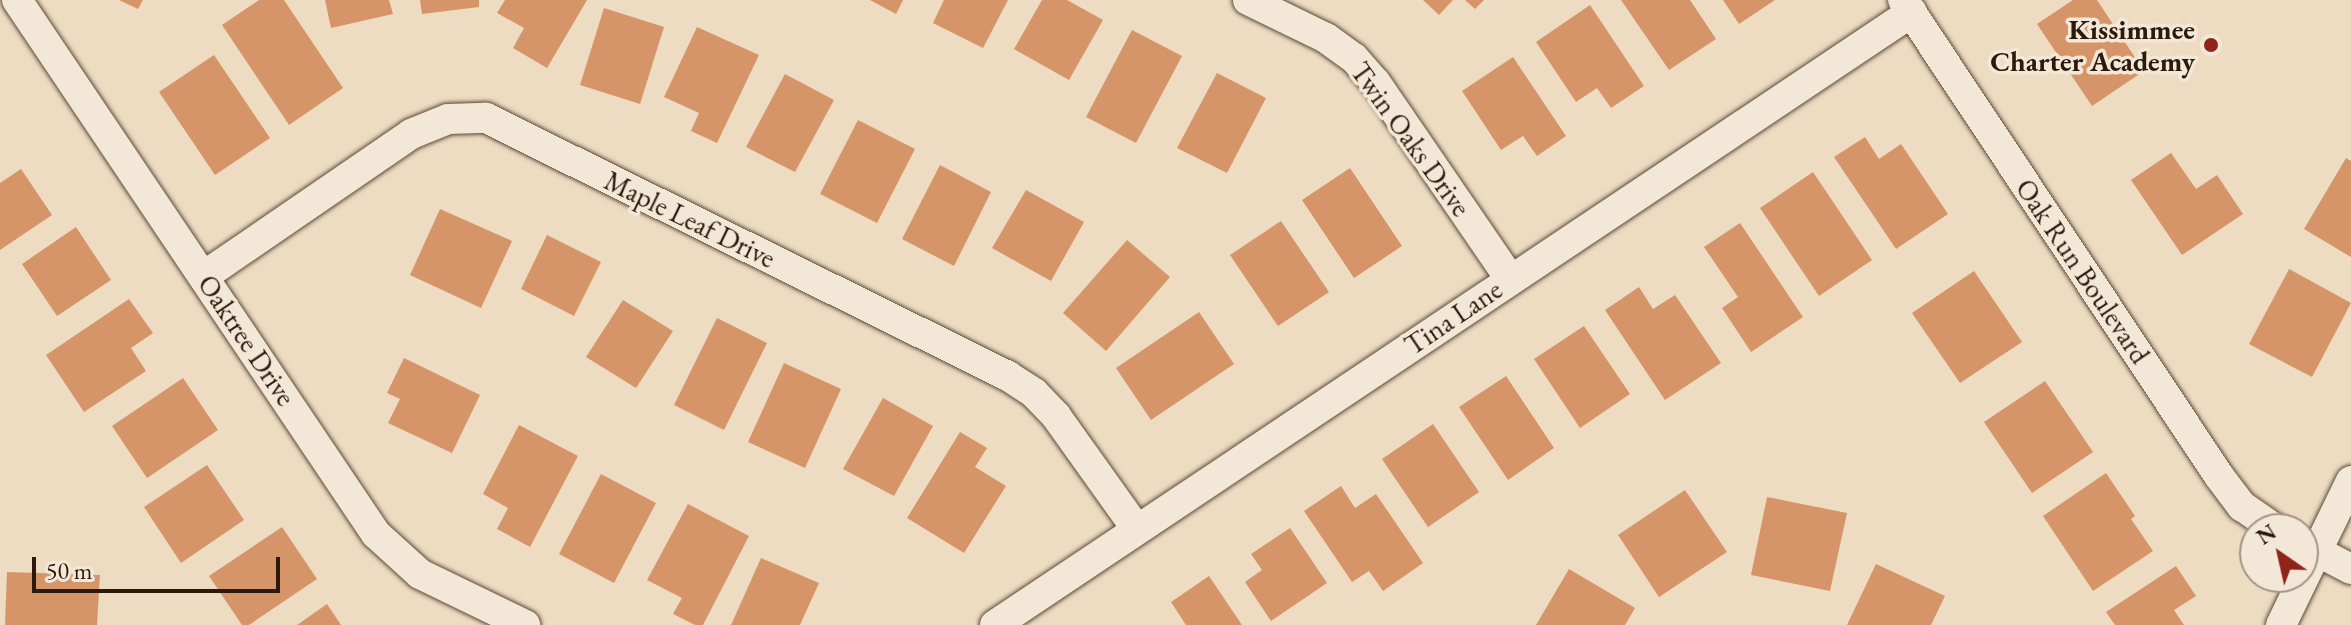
<!DOCTYPE html>
<html>
<head>
<meta charset="utf-8">
<style>
	body { margin:0 }
	#map { position:relative; width:2351px; height:625px; overflow:hidden; background:#eddcc1; font-family:"EB Garamond",serif }
	div>[style] { position:absolute }
	[style*='--x'] { left:calc(var(--x)*1px); top:calc(var(--y)*1px); width:calc(var(--w)*1px); rotate:calc(var(--a)*1deg) }
	.building>* { inset:0; background:#d69469 }
	.roads { filter:drop-shadow(0 0 2px #5c4a39) drop-shadow(0 0 2px #5c4a39) }
	.minor>* { height:30px; margin:-15px; padding:0 15px; transform-origin:15px; border-radius:15px; background:#f3e8d7 }
	.dots>* { width:22px; height:22px; translate:-50% -50%; box-sizing:border-box; border:4px solid #f3e8d7; border-radius:50% }
	span { translate:-50% -50%; white-space:nowrap; text-align:center; line-height:1.15; -webkit-text-stroke:7px #f3e8d7; paint-order:stroke }
	.poi-label { font-size:28px; color:#2b190c; font-weight:700 }
	.right { translate:-100% -50%; text-align:right }
	.street-label { font-size:28px; color:#2b190c }
	.north { position:absolute; left:2239px; top:513px; width:80px; height:80px; box-sizing:border-box; background:#f3e8d7; border:2px solid #a39586; border-radius:50%; rotate:326deg; font-size:22px; font-weight:700; line-height:32px; text-align:center; color:#2b190c }
	.north::after { content:''; display:block; margin:auto; width:28px; height:36px; background:#8f2418; clip-path:polygon(50% 0,100% 100%,50% 72%,0 100%) }
	.scale { position:absolute; left:32px; top:557px; width:248px; height:36px; box-sizing:border-box; border:4px solid #2b190c; border-top:0; padding-left:10px; font-size:24px; line-height:28px; white-space:nowrap; color:#2b190c; -webkit-text-stroke:6px #f3e8d7; paint-order:stroke }
</style>
</head>
<body>
<div id="map">
	<div class="building">
		<div style="clip-path:polygon(119px 0,143px 0,138px 9px)"></div>
		<div style="clip-path:polygon(259px 0,284px 0,343px 88px,289px 125px,222px 25px)"></div>
		<div style="clip-path:polygon(325px 0,389px 0,393px 14px,331px 28px)"></div>
		<div style="clip-path:polygon(420px 0,479px 0,479px 7px,422px 14px)"></div>
		<div style="clip-path:polygon(505px 0,587px 0,547px 68px,513px 48px,524px 28px,497px 13px)"></div>
		<div style="clip-path:polygon(870px 0,903px 0,896px 14px)"></div>
		<div style="clip-path:polygon(944px 0,1008px 0,983px 48px,933px 23px)"></div>
		<div style="clip-path:polygon(1042px 0,1067px 0,1103px 20px,1069px 80px,1014px 49px)"></div>
		<div style="clip-path:polygon(1423px 0,1453px 0,1439px 15px)"></div>
		<div style="clip-path:polygon(1465px 0,1484px 0,1475px 9px)"></div>
		<div style="clip-path:polygon(1621px 0,1690px 0,1716px 39px,1669px 70px)"></div>
		<div style="clip-path:polygon(1723px 0,1775px 0,1739px 24px)"></div>
		<div style="clip-path:polygon(2073px 0,2097px 0,2144px 71px,2092px 106px,2037px 24px)"></div>
		<div style="clip-path:polygon(1590px 5px,1644px 86px,1611px 108px,1597px 88px,1576px 102px,1536px 42px)"></div>
		<div style="clip-path:polygon(604px 8px,664px 27px,640px 104px,580px 85px)"></div>
		<div style="clip-path:polygon(697px 27px,759px 55px,717px 143px,691px 131px,699px 113px,664px 97px)"></div>
		<div style="clip-path:polygon(1132px 30px,1182px 56px,1136px 143px,1086px 117px)"></div>
		<div style="clip-path:polygon(214px 55px,270px 138px,215px 175px,159px 92px)"></div>
		<div style="clip-path:polygon(1513px 57px,1566px 136px,1537px 156px,1523px 136px,1501px 150px,1462px 91px)"></div>
		<div style="clip-path:polygon(1217px 73px,1266px 98px,1227px 173px,1177px 148px)"></div>
		<div style="clip-path:polygon(785px 74px,834px 100px,795px 172px,746px 147px)"></div>
		<div style="clip-path:polygon(858px 120px,915px 149px,877px 223px,820px 194px)"></div>
		<div style="clip-path:polygon(1865px 137px,1879px 159px,1901px 144px,1948px 214px,1896px 249px,1834px 157px)"></div>
		<div style="clip-path:polygon(2171px 153px,2196px 189px,2217px 175px,2243px 214px,2182px 255px,2131px 180px)"></div>
		<div style="clip-path:polygon(2346px 158px,2351px 161px,2351px 257px,2304px 229px)"></div>
		<div style="clip-path:polygon(940px 165px,991px 192px,954px 266px,902px 239px)"></div>
		<div style="clip-path:polygon(1350px 168px,1402px 246px,1354px 278px,1302px 200px)"></div>
		<div style="clip-path:polygon(21px 169px,52px 215px,0 250px,0 183px)"></div>
		<div style="clip-path:polygon(1813px 172px,1872px 260px,1819px 296px,1760px 208px)"></div>
		<div style="clip-path:polygon(1026px 190px,1084px 222px,1051px 281px,992px 248px)"></div>
		<div style="clip-path:polygon(440px 209px,512px 241px,481px 308px,410px 275px)"></div>
		<div style="clip-path:polygon(1281px 221px,1329px 292px,1278px 326px,1230px 255px)"></div>
		<div style="clip-path:polygon(1740px 223px,1803px 317px,1751px 352px,1722px 308px,1738px 297px,1704px 247px)"></div>
		<div style="clip-path:polygon(76px 227px,111px 280px,57px 316px,22px 264px)"></div>
		<div style="clip-path:polygon(547px 235px,601px 262px,574px 316px,521px 289px)"></div>
		<div style="clip-path:polygon(1127px 240px,1170px 277px,1106px 351px,1063px 313px)"></div>
		<div style="clip-path:polygon(2289px 269px,2351px 303px,2312px 377px,2249px 344px)"></div>
		<div style="clip-path:polygon(1974px 271px,2022px 342px,1960px 383px,1912px 313px)"></div>
		<div style="clip-path:polygon(1639px 287px,1653px 309px,1675px 295px,1721px 363px,1665px 400px,1605px 310px)"></div>
		<div style="clip-path:polygon(129px 299px,153px 333px,131px 348px,146px 371px,84px 412px,46px 355px)"></div>
		<div style="clip-path:polygon(623px 300px,673px 331px,636px 388px,586px 357px)"></div>
		<div style="clip-path:polygon(1199px 312px,1234px 364px,1151px 420px,1116px 368px)"></div>
		<div style="clip-path:polygon(717px 318px,767px 343px,724px 430px,674px 405px)"></div>
		<div style="clip-path:polygon(1584px 326px,1630px 394px,1580px 428px,1534px 359px)"></div>
		<div style="clip-path:polygon(404px 358px,480px 395px,452px 453px,388px 423px,400px 399px,387px 393px)"></div>
		<div style="clip-path:polygon(784px 363px,841px 389px,805px 468px,748px 442px)"></div>
		<div style="clip-path:polygon(1506px 376px,1554px 448px,1508px 480px,1459px 407px)"></div>
		<div style="clip-path:polygon(183px 378px,218px 430px,147px 478px,112px 426px)"></div>
		<div style="clip-path:polygon(2045px 381px,2093px 452px,2032px 493px,1984px 422px)"></div>
		<div style="clip-path:polygon(883px 398px,933px 426px,894px 496px,843px 469px)"></div>
		<div style="clip-path:polygon(1433px 424px,1479px 492px,1428px 527px,1382px 459px)"></div>
		<div style="clip-path:polygon(519px 425px,578px 456px,530px 547px,497px 529px,508px 508px,483px 494px)"></div>
		<div style="clip-path:polygon(960px 432px,987px 448px,975px 467px,1006px 486px,964px 553px,907px 518px)"></div>
		<div style="clip-path:polygon(207px 465px,244px 520px,181px 563px,144px 507px)"></div>
		<div style="clip-path:polygon(2106px 473px,2135px 516px,2131px 519px,2153px 551px,2093px 591px,2043px 516px)"></div>
		<div style="clip-path:polygon(601px 474px,656px 503px,614px 583px,559px 554px)"></div>
		<div style="clip-path:polygon(1341px 486px,1355px 508px,1376px 494px,1423px 563px,1383px 591px,1369px 571px,1352px 582px,1304px 511px)"></div>
		<div style="clip-path:polygon(1685px 490px,1727px 552px,1659px 597px,1618px 535px)"></div>
		<div style="clip-path:polygon(1767px 497px,1847px 513px,1830px 591px,1751px 575px)"></div>
		<div style="clip-path:polygon(688px 504px,749px 536px,703px 625px,695px 625px,673px 614px,682px 598px,647px 580px)"></div>
		<div style="clip-path:polygon(282px 527px,317px 579px,249px 625px,242px 625px,209px 576px)"></div>
		<div style="clip-path:polygon(1290px 528px,1327px 583px,1271px 621px,1245px 582px,1262px 570px,1251px 554px)"></div>
		<div style="clip-path:polygon(761px 558px,819px 583px,800px 625px,731px 625px)"></div>
		<div style="clip-path:polygon(1876px 564px,1945px 596px,1931px 625px,1847px 625px)"></div>
		<div style="clip-path:polygon(2176px 566px,2196px 596px,2174px 610px,2184px 625px,2115px 625px,2106px 612px)"></div>
		<div style="clip-path:polygon(1569px 569px,1635px 608px,1625px 625px,1536px 625px)"></div>
		<div style="clip-path:polygon(7px 572px,100px 575px,97px 625px,5px 625px)"></div>
		<div style="clip-path:polygon(1209px 576px,1242px 625px,1186px 625px,1171px 602px)"></div>
		<div style="clip-path:polygon(327px 604px,341px 625px,297px 625px)"></div>
	</div>
	<div class="roads">
		<div class="minor">
			<div style="--x:17;--y:0;--w:643;--a:56.09"></div>
			<div style="--x:376;--y:534;--w:59;--a:42.3"></div>
			<div style="--x:420;--y:574;--w:117;--a:25.9"></div>
			<div style="--x:1248;--y:0;--w:87;--a:26"></div>
			<div style="--x:1326;--y:38;--w:34;--a:36"></div>
			<div style="--x:1354;--y:58;--w:33;--a:49"></div>
			<div style="--x:1376;--y:83;--w:237;--a:55.6"></div>
			<div style="--x:1903;--y:0;--w:571;--a:56.42"></div>
			<div style="--x:2219;--y:476;--w:38;--a:53"></div>
			<div style="--x:2242;--y:506;--w:40;--a:34.9"></div>
			<div style="--x:204;--y:276;--w:251;--a:-34.4"></div>
			<div style="--x:411;--y:134;--w:40;--a:-22"></div>
			<div style="--x:448;--y:119;--w:38;--a:-2"></div>
			<div style="--x:486;--y:118;--w:582;--a:26.3"></div>
			<div style="--x:1008;--y:376;--w:31;--a:33"></div>
			<div style="--x:1034;--y:393;--w:32;--a:46"></div>
			<div style="--x:1056;--y:416;--w:138;--a:54.5"></div>
			<div style="--x:2303;--y:544;--w:54;--a:27.5"></div>
			<div style="--x:995;--y:625;--w:1103;--a:-33.76"></div>
			<div style="--x:2281;--y:625;--w:160;--a:-64.1"></div>
		</div>
	</div>
	<div class="dots">
		<div style="left:2211px;top:45px;background:#8f2418"></div>
	</div>
	<div class="poi-label">
		<span class="right" style="left:2195px;top:45px">Kissimmee<br>Charter Academy</span>
	</div>
	<div class="street-label">
		<span style="left:1411px;top:139px;rotate:54deg">Twin Oaks Drive</span>
		<span style="left:690px;top:219px;rotate:26deg">Maple Leaf Drive</span>
		<span style="left:2083px;top:271px;rotate:56deg">Oak Run Boulevard</span>
		<span style="left:1453px;top:317px;rotate:-34deg">Tina Lane</span>
		<span style="left:247px;top:340px;rotate:56deg">Oaktree Drive</span>
	</div>
	<div class="north">N</div>
	<div class="scale">50 m</div>
</div>
</body>
</html>
